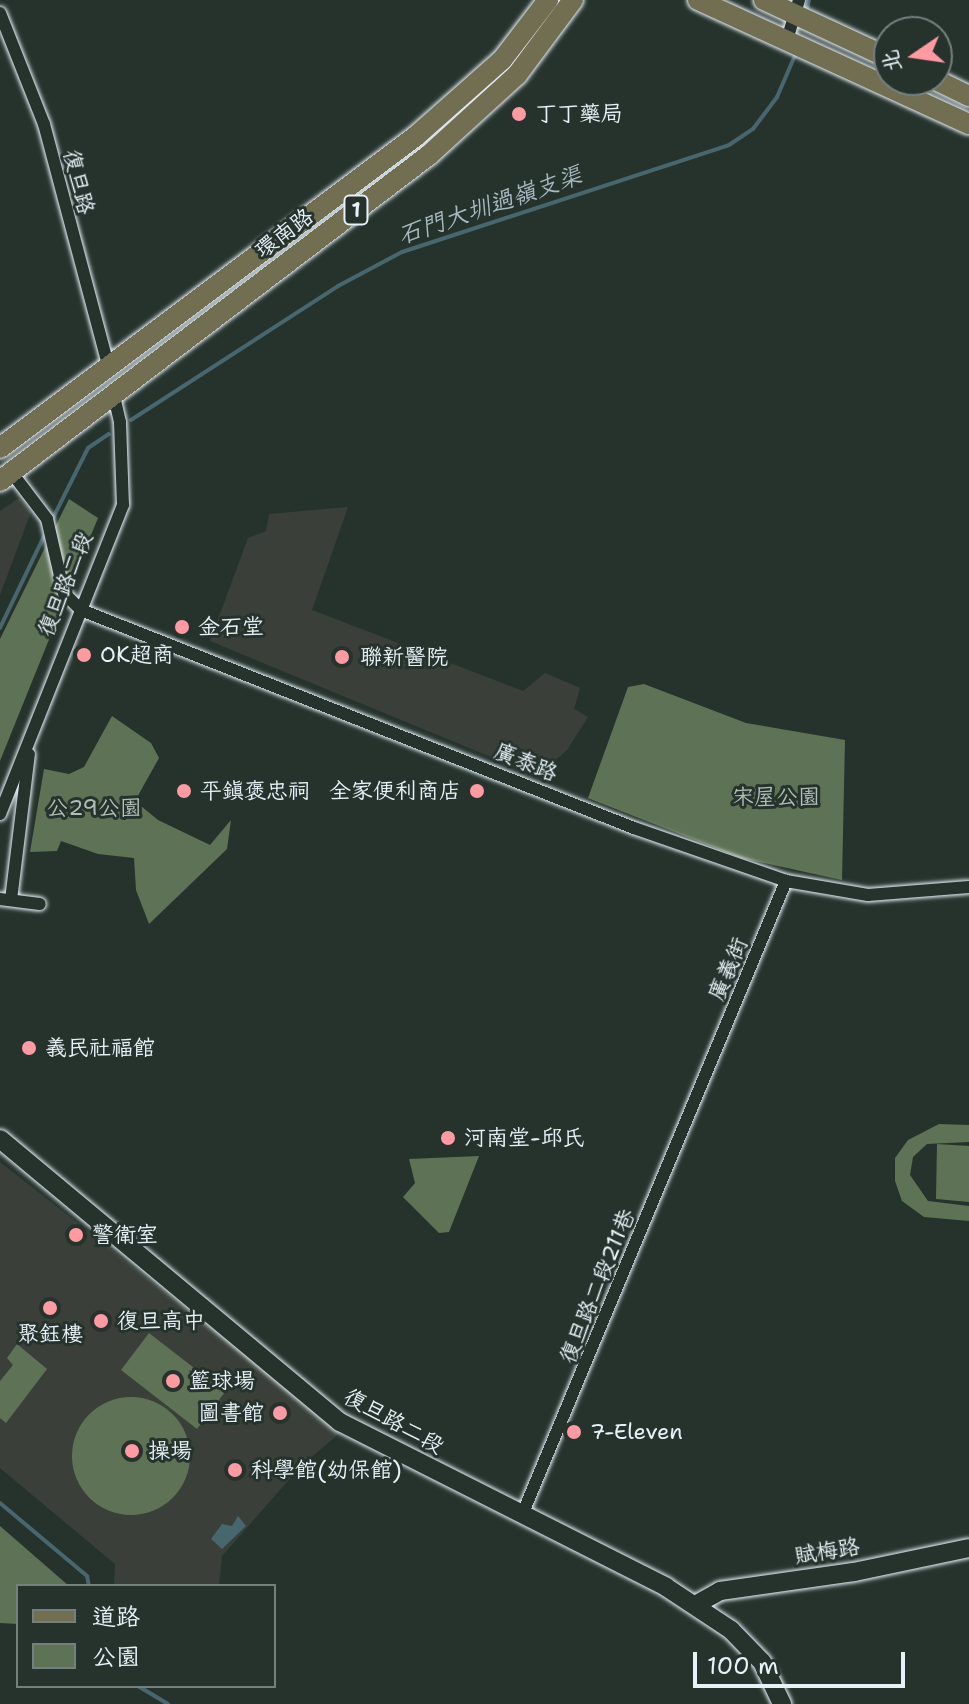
<!DOCTYPE html>
<html>
<head>
<meta charset="utf-8">
<style>
	body { margin:0 }
	#map { position:relative; width:969px; height:1704px; overflow:hidden; background:#26332d; font-family:"Shantell Sans","LXGW WenKai TC",sans-serif }
	div>[style] { position:absolute }
	[style*='--x'] { left:calc(var(--x)*1px); top:calc(var(--y)*1px); width:calc(var(--w)*1px); rotate:calc(var(--a)*1deg) }
	.built>* { inset:0; background:#3a4039 }
	.green>* { inset:0; background:#5e7255 }
	.round { border-radius:50% }
	.water>* { inset:0; background:#48666e }
	.stream>* { height:4px; margin:-2px; padding:0 2px; transform-origin:2px; border-radius:2px; background:#48666e }
	.roads { filter:drop-shadow(0 0 2px #e8f1f8) drop-shadow(0 0 2px #e8f1f8) }
	.street>* { height:12px; margin:-6px; padding:0 6px; transform-origin:6px; border-radius:6px; background:#26332d }
	.secondary>* { height:18px; margin:-9px; padding:0 9px; transform-origin:9px; border-radius:9px; background:#26332d }
	.primary>* { height:20px; margin:-10px; padding:0 10px; transform-origin:10px; border-radius:10px; background:#726e52 }
	.dots>* { width:22px; height:22px; translate:-50% -50%; box-sizing:border-box; border:4px solid #26332d; border-radius:50% }
	span { translate:-50% -50%; white-space:nowrap; text-align:center; line-height:1.15; -webkit-text-stroke:6px #26332d; paint-order:stroke }
	.shield-label span { padding:2px 6px; background:#26332d; border:2px solid; border-radius:6px; -webkit-text-stroke-width:0 }
	.shield-label { font-size:20px; color:#e8f1f8; font-weight:700 }
	.poi-label { font-size:22px; color:#e8f1f8 }
	.left { translate:0 -50%; text-align:left }
	.right { translate:-100% -50%; text-align:right }
	.street-label { font-size:22px; color:#e8f1f8 }
	.park-label { font-size:22px; color:#b1beb7 }
	.water-label { font-size:24px; color:#a8b9c1; font-style:italic }
	.legend { position:absolute; left:16px; top:1584px; width:260px; height:104px; box-sizing:border-box; background:#26332d; border:2px solid #747f7e; margin:0; padding:10px 14px; list-style:none; font-size:24px; color:#e8f1f8 }
	.legend li { display:flex; align-items:center; gap:16px; height:40px }
	.legend b { width:40px; border:2px solid #747f7e }
	.north { position:absolute; left:873px; top:16px; width:80px; height:80px; box-sizing:border-box; background:#26332d; border:2px solid #747f7e; border-radius:50%; rotate:257deg; font-size:22px; font-weight:700; line-height:32px; text-align:center; color:#e8f1f8 }
	.north::after { content:''; display:block; margin:auto; width:28px; height:36px; background:#ff9aa2; clip-path:polygon(50% 0,100% 100%,50% 72%,0 100%) }
	.scale { position:absolute; left:693px; top:1652px; width:212px; height:36px; box-sizing:border-box; border:4px solid #e8f1f8; border-top:0; padding-left:10px; font-size:24px; line-height:28px; white-space:nowrap; color:#e8f1f8; -webkit-text-stroke:6px #26332d; paint-order:stroke }
</style>
</head>
<body>
<div id="map">
	<div class="built">
		<div style="clip-path:polygon(19px 498px,31px 512px,0 595px,0 511px)"></div>
		<div style="clip-path:polygon(348px 507px,312px 610px,523px 691px,545px 673px,580px 688px,574px 709px,588px 717px,567px 750px,537px 776px,210px 641px,248px 538px,266px 531px,269px 514px)"></div>
		<div style="clip-path:polygon(0 1162px,342px 1431px,301px 1466px,222px 1556px,219px 1586px,114px 1586px,115px 1564px,0 1468px)"></div>
	</div>
	<div class="green">
		<div style="clip-path:polygon(69px 499px,98px 518px,0 761px,0 639px)"></div>
		<div style="clip-path:polygon(644px 684px,746px 723px,845px 740px,842px 880px,741px 858px,588px 798px,628px 687px)"></div>
		<div style="clip-path:polygon(112px 716px,151px 743px,159px 758px,135px 801px,158px 820px,210px 845px,231px 820px,227px 849px,149px 924px,136px 890px,134px 858px,98px 854px,61px 841px,57px 851px,30px 852px,44px 769px,69px 774px,84px 767px)"></div>
		<div style="clip-path:polygon(939px 1124px,969px 1125px,969px 1142px,927px 1144px,913px 1157px,910px 1175px,928px 1201px,969px 1206px,969px 1221px,924px 1217px,902px 1201px,895px 1181px,895px 1158px,908px 1140px)"></div>
		<div style="clip-path:polygon(937px 1144px,969px 1146px,969px 1202px,936px 1199px)"></div>
		<div style="clip-path:polygon(479px 1156px,449px 1232px,439px 1233px,403px 1197px,415px 1183px,409px 1159px)"></div>
		<div style="clip-path:polygon(149px 1333px,225px 1392px,197px 1429px,121px 1370px)"></div>
		<div style="clip-path:polygon(17px 1344px,47px 1369px,6px 1423px,0 1418px,0 1381px,13px 1365px,7px 1358px)"></div>
		<div class="round" style="left:72px;top:1397px;width:118px;height:118px"></div>
		<div style="clip-path:polygon(0 1526px,69px 1586px,18px 1586px,18px 1624px,0 1623px)"></div>
	</div>
	<div class="water">
		<div style="clip-path:polygon(238px 1516px,246px 1526px,222px 1549px,211px 1539px,222px 1524px,232px 1526px)"></div>
	</div>
	<div class="stream">
		<div style="--x:806;--y:13;--w:13;--a:-77"></div>
		<div style="--x:131;--y:420;--w:247;--a:-32.9"></div>
		<div style="--x:338;--y:286;--w:72;--a:-28"></div>
		<div style="--x:402;--y:252;--w:344;--a:-18.1"></div>
		<div style="--x:729;--y:145;--w:29;--a:-34"></div>
		<div style="--x:753;--y:129;--w:40;--a:-53"></div>
		<div style="--x:777;--y:97;--w:48;--a:-66.6"></div>
		<div style="--x:53;--y:518;--w:78;--a:-63.4"></div>
		<div style="--x:88;--y:448;--w:25;--a:-34"></div>
		<div style="--x:0;--y:628;--w:102;--a:-64.4"></div>
		<div style="--x:0;--y:1503;--w:114;--a:40"></div>
		<div style="--x:87;--y:1576;--w:10;--a:79"></div>
		<div style="--x:138;--y:1686;--w:35;--a:31"></div>
	</div>
	<div class="roads">
		<div class="street">
			<div style="--x:0;--y:13;--w:119;--a:68.4"></div>
			<div style="--x:44;--y:124;--w:248;--a:75.1"></div>
			<div style="--x:787;--y:40;--w:42;--a:-73.3"></div>
			<div style="--x:12;--y:473;--w:58;--a:52.7"></div>
			<div style="--x:47;--y:519;--w:76;--a:77.1"></div>
			<div style="--x:64;--y:593;--w:24;--a:45"></div>
			<div style="--x:81;--y:610;--w:594;--a:21.52"></div>
			<div style="--x:634;--y:828;--w:161;--a:19.2"></div>
			<div style="--x:786;--y:881;--w:83;--a:9.7"></div>
			<div style="--x:868;--y:895;--w:101;--a:-4.5"></div>
			<div style="--x:0;--y:814;--w:333;--a:-68.3"></div>
			<div style="--x:123;--y:505;--w:83;--a:-92.1"></div>
			<div style="--x:120;--y:422;--w:32;--a:-103"></div>
			<div style="--x:0;--y:899;--w:40;--a:7.1"></div>
			<div style="--x:11;--y:900;--w:147;--a:-83"></div>
			<div style="--x:522;--y:1515;--w:687;--a:-67.39"></div>
		</div>
		<div class="secondary">
			<div style="--x:0;--y:1139;--w:442;--a:39.8"></div>
			<div style="--x:340;--y:1422;--w:365;--a:26.8"></div>
			<div style="--x:666;--y:1587;--w:78;--a:33.5"></div>
			<div style="--x:731;--y:1630;--w:45;--a:45.9"></div>
			<div style="--x:762;--y:1662;--w:47;--a:64.5"></div>
			<div style="--x:695;--y:1605;--w:29;--a:-29"></div>
			<div style="--x:720;--y:1591;--w:135;--a:-8.1"></div>
			<div style="--x:854;--y:1572;--w:117;--a:-11.8"></div>
		</div>
		<div class="primary">
			<div style="--x:698;--y:0;--w:298;--a:24.6"></div>
			<div style="--x:764;--y:0;--w:138;--a:24.9"></div>
			<div style="--x:936;--y:80;--w:37;--a:26"></div>
			<div style="--x:0;--y:448;--w:520;--a:-36.87"></div>
			<div style="--x:416;--y:136;--w:115;--a:-41.5"></div>
			<div style="--x:502;--y:60;--w:76;--a:-52.5"></div>
			<div style="--x:0;--y:481;--w:539;--a:-37.23"></div>
			<div style="--x:429;--y:155;--w:119;--a:-42.3"></div>
			<div style="--x:517;--y:75;--w:94;--a:-53.3"></div>
		</div>
	</div>
	<div class="dots">
		<div style="left:519px;top:114px;background:#ff9aa2"></div>
		<div style="left:182px;top:627px;background:#ff9aa2"></div>
		<div style="left:84px;top:655px;background:#ff9aa2"></div>
		<div style="left:342px;top:657px;background:#ff9aa2"></div>
		<div style="left:184px;top:791px;background:#ff9aa2"></div>
		<div style="left:477px;top:791px;background:#ff9aa2"></div>
		<div style="left:29px;top:1048px;background:#ff9aa2"></div>
		<div style="left:448px;top:1138px;background:#ff9aa2"></div>
		<div style="left:76px;top:1235px;background:#ff9aa2"></div>
		<div style="left:50px;top:1308px;background:#ff9aa2"></div>
		<div style="left:101px;top:1321px;background:#ff9aa2"></div>
		<div style="left:173px;top:1381px;background:#ff9aa2"></div>
		<div style="left:280px;top:1413px;background:#ff9aa2"></div>
		<div style="left:574px;top:1432px;background:#ff9aa2"></div>
		<div style="left:132px;top:1451px;background:#ff9aa2"></div>
		<div style="left:235px;top:1470px;background:#ff9aa2"></div>
	</div>
	<div class="shield-label">
		<span style="left:356px;top:210px">1</span>
	</div>
	<div class="poi-label">
		<span class="left" style="left:535px;top:114px">丁丁藥局</span>
		<span class="left" style="left:198px;top:627px">金石堂</span>
		<span class="left" style="left:100px;top:655px">OK超商</span>
		<span class="left" style="left:360px;top:657px">聯新醫院</span>
		<span class="left" style="left:200px;top:791px">平鎮褒忠祠</span>
		<span class="right" style="left:461px;top:791px">全家便利商店</span>
		<span class="left" style="left:45px;top:1048px">義民社福館</span>
		<span class="left" style="left:464px;top:1138px">河南堂-邱氏</span>
		<span class="left" style="left:92px;top:1235px">警衛室</span>
		<span class="left" style="left:117px;top:1321px">復旦高中</span>
		<span style="left:50px;top:1334px">聚鈺樓</span>
		<span class="left" style="left:189px;top:1381px">籃球場</span>
		<span class="right" style="left:264px;top:1413px">圖書館</span>
		<span class="left" style="left:590px;top:1432px">7-Eleven</span>
		<span class="left" style="left:148px;top:1451px">操場</span>
		<span class="left" style="left:251px;top:1470px">科學館(幼保館)</span>
	</div>
	<div class="street-label">
		<span style="left:79px;top:182px;rotate:76deg">復旦路</span>
		<span style="left:284px;top:233px;rotate:-37deg">環南路</span>
		<span style="left:65px;top:584px;rotate:-68deg">復旦路二段</span>
		<span style="left:526px;top:762px;rotate:22deg">廣泰路</span>
		<span style="left:728px;top:969px;rotate:-67deg">廣義街</span>
		<span style="left:597px;top:1286px;rotate:-68deg">復旦路二段211巷</span>
		<span style="left:394px;top:1421px;rotate:29deg">復旦路二段</span>
		<span style="left:827px;top:1551px;rotate:-9deg">賦梅路</span>
	</div>
	<div class="park-label">
		<span style="left:776px;top:797px">宋屋公園</span>
		<span style="left:94px;top:808px">公29公園</span>
	</div>
	<div class="water-label">
		<span style="left:490px;top:206px;rotate:-19deg">石門大圳過嶺支渠</span>
	</div>
	<ul class="legend">
	<li><b style="height:10px;background:#726e52"></b>道路</li>
	<li><b style="height:22px;background:#5e7255"></b>公園</li>
	</ul>
	<div class="north">北</div>
	<div class="scale">100 m</div>
</div>
</body>
</html>
